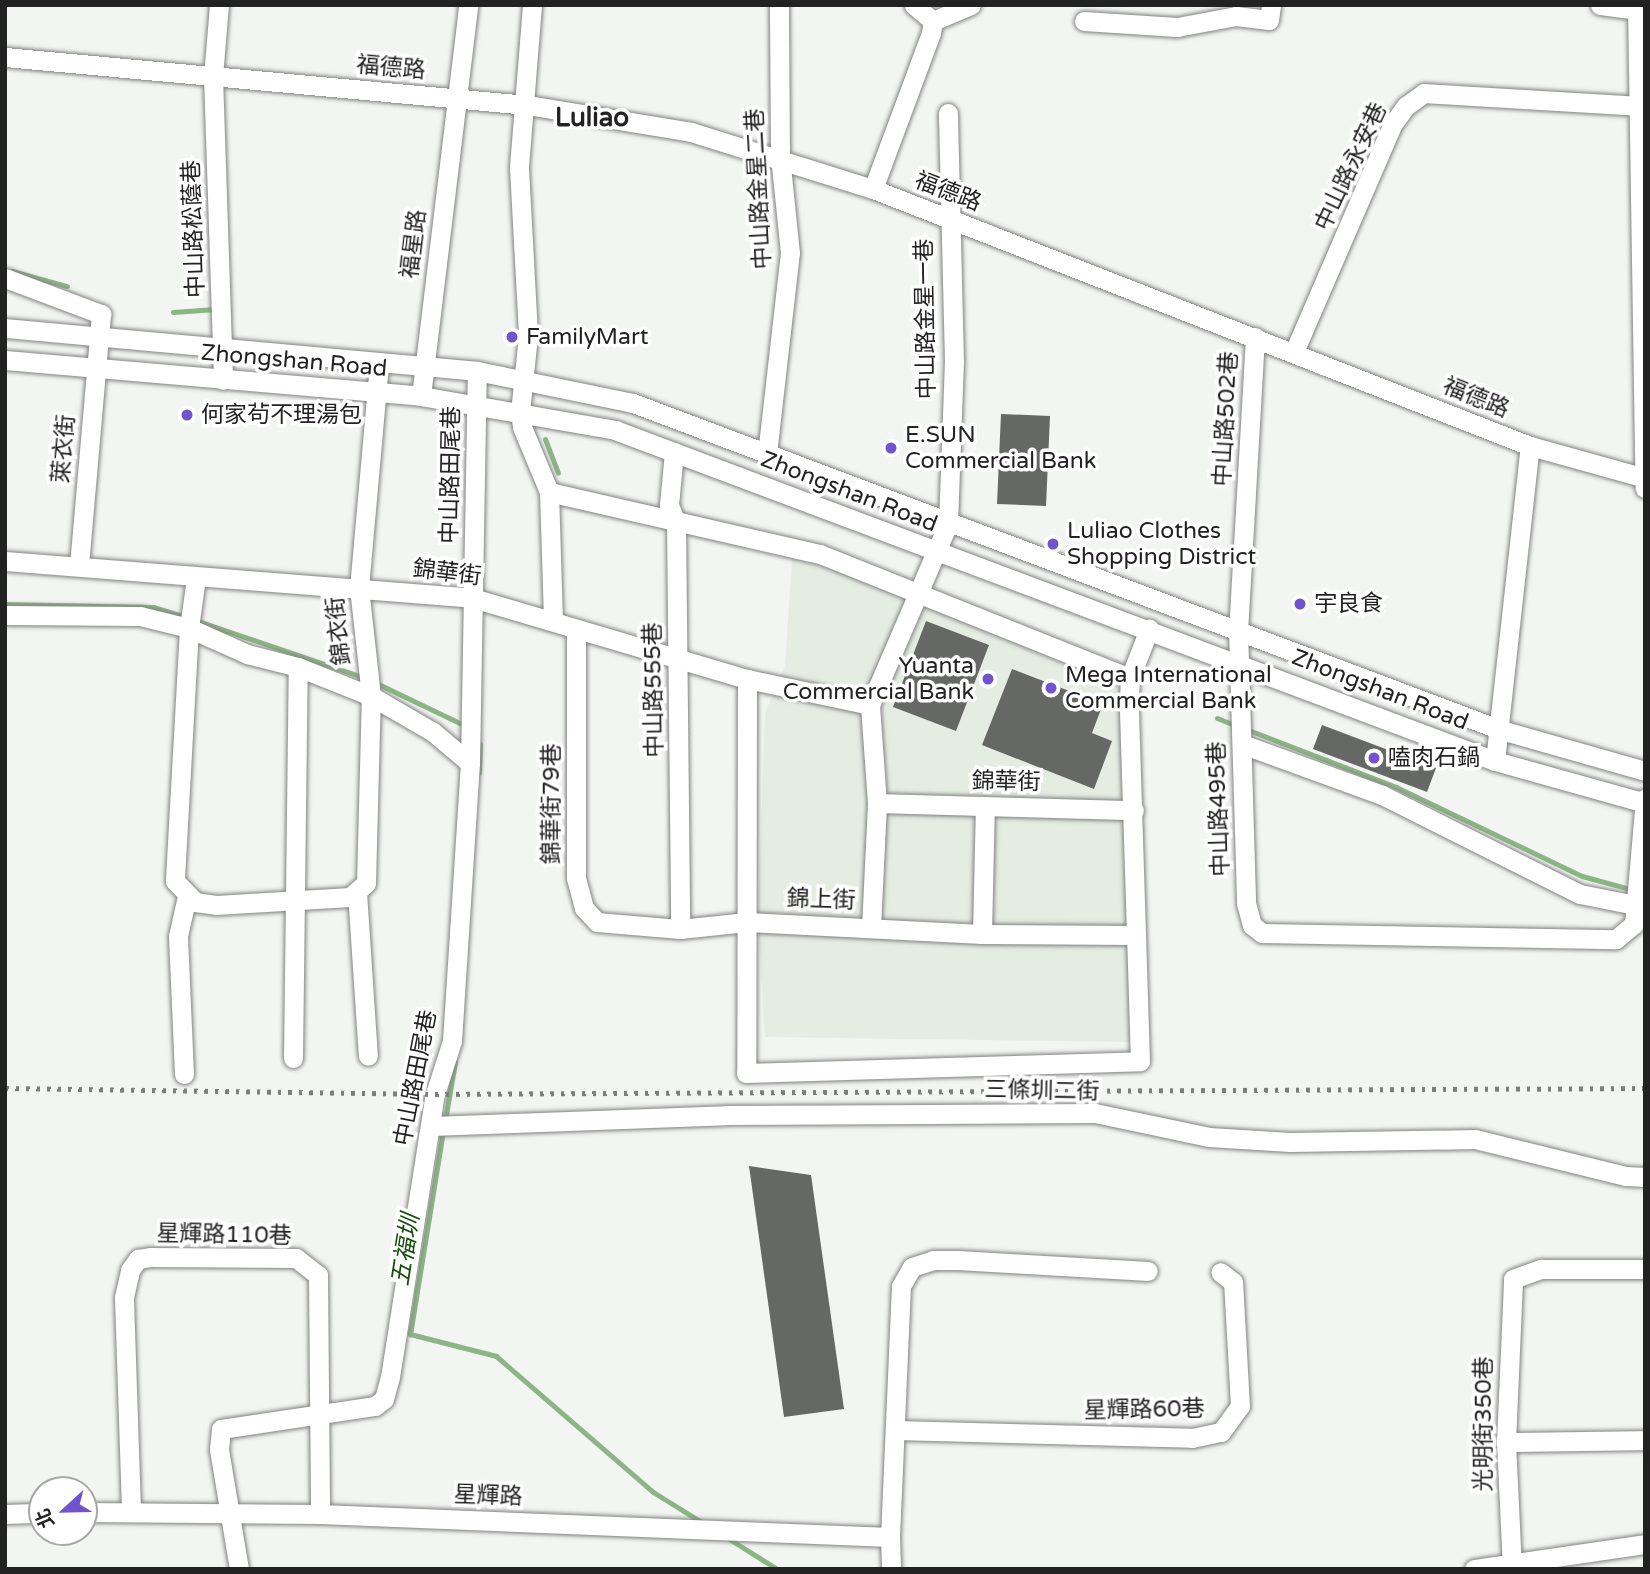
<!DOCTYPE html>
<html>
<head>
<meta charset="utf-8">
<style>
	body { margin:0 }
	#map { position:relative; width:1650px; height:1574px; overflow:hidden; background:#f2f5f2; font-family:"Varela Round","Noto Sans TC",sans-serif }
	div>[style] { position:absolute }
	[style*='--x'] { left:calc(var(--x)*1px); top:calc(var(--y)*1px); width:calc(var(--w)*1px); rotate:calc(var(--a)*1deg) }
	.built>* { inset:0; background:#e5ede3 }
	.stream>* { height:5px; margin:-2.5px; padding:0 2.5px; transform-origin:2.5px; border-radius:2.5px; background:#8bb584 }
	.building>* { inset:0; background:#656865 }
	.roads { filter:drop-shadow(0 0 2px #818380) drop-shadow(0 0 2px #818380) }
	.minor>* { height:19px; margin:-9.5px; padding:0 9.5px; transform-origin:9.5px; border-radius:9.5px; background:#fff }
	.rail>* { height:5px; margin-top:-2.5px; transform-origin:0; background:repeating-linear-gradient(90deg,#7c7e7c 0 3.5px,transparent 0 10.5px) }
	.dots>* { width:19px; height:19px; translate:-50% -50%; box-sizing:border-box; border:4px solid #fff; border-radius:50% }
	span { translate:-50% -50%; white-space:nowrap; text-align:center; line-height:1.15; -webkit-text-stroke:7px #fff; paint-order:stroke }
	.street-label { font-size:23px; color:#212221 }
	.poi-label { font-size:23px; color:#212221 }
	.left { translate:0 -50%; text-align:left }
	.right { translate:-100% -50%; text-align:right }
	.water-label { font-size:24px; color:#144e0a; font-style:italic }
	.quarter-label { font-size:26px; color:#212221; font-weight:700 }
	.frame { position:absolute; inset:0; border:7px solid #212221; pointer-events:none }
	.north { position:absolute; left:28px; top:1476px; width:70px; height:70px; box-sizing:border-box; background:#fff; border:2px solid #a6a7a6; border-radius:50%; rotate:248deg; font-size:19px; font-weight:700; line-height:28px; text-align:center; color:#212221 }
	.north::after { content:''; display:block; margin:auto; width:24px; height:32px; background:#7353cd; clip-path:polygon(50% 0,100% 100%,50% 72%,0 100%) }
</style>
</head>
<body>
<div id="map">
	<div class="built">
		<div style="clip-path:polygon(792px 559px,865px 577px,1120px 688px,1130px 1042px,765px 1037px,758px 919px,765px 713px,785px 666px)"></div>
	</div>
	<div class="stream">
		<div style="--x:12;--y:271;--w:57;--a:15.3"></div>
		<div style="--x:173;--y:312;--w:39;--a:-4"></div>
		<div style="--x:545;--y:439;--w:36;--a:69"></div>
		<div style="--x:5;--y:604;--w:148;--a:1.2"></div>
		<div style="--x:153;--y:607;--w:34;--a:17"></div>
		<div style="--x:195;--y:620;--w:180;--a:18.8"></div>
		<div style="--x:374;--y:682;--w:102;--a:25.6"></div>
		<div style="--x:1217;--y:718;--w:22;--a:22"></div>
		<div style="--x:1246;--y:729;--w:161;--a:21.1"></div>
		<div style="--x:1396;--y:787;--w:206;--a:25.6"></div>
		<div style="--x:1582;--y:876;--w:54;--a:15.1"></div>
		<div style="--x:479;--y:773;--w:29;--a:-88"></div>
		<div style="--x:445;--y:1121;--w:60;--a:-80.4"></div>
		<div style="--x:443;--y:1131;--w:206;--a:99.2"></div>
		<div style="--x:410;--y:1334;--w:89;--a:14.3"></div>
		<div style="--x:496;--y:1356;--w:208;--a:40.9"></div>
		<div style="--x:653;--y:1492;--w:59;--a:31.8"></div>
		<div style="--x:726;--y:1537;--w:60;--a:32.1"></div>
	</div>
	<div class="building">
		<div style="clip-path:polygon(1001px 414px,1050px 416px,1046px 506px,997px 504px)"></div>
		<div style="clip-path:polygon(926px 621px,989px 645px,956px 731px,893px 707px)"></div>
		<div style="clip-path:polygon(1012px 669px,1103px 704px,1092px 733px,1112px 741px,1094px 789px,982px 745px)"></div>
		<div style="clip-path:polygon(1322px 725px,1436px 768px,1427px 792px,1313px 749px)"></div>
		<div style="clip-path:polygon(749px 1166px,811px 1175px,844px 1409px,784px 1417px)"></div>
	</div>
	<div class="roads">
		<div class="minor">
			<div style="--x:219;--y:5;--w:71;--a:94.8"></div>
			<div style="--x:213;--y:76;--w:304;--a:88.1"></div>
			<div style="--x:532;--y:5;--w:164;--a:94.6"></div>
			<div style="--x:519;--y:168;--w:168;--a:86.9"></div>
			<div style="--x:528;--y:336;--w:76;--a:96"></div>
			<div style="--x:520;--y:412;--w:15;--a:82"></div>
			<div style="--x:522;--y:427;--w:70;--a:67.4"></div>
			<div style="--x:549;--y:492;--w:127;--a:88.2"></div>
			<div style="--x:1600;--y:5;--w:45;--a:7.6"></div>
			<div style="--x:1637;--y:5;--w:483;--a:89.1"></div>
			<div style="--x:933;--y:21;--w:41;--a:-22.8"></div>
			<div style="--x:1084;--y:21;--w:93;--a:3.7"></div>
			<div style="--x:1177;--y:27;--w:60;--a:-10.6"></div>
			<div style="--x:1236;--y:16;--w:33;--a:7"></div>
			<div style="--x:1269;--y:20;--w:15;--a:-82"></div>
			<div style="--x:5;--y:57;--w:524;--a:5.25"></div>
			<div style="--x:527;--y:105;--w:166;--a:9.3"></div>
			<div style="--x:691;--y:132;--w:191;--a:17.4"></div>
			<div style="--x:873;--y:189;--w:705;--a:21.36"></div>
			<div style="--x:1530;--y:446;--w:119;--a:15.5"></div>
			<div style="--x:873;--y:189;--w:166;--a:-69.6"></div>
			<div style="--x:931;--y:33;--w:12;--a:-81"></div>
			<div style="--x:933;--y:21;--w:25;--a:-140"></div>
			<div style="--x:5;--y:278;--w:103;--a:20.6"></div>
			<div style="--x:101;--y:314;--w:252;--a:95"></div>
			<div style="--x:5;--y:328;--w:474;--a:5.2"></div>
			<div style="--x:477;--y:371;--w:159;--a:11.6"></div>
			<div style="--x:633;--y:403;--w:928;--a:20.64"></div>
			<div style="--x:1501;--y:730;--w:150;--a:15.9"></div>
			<div style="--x:1255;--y:337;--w:292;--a:93.3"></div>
			<div style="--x:1238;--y:629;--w:274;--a:88.3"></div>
			<div style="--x:1246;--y:903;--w:23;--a:75"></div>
			<div style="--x:1252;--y:925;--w:13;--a:39"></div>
			<div style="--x:1262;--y:933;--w:354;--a:1"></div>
			<div style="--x:1616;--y:939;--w:23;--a:-40"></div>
			<div style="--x:1634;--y:924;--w:126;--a:-85"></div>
			<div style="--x:1294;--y:352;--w:247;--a:-66.6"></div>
			<div style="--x:1392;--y:125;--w:24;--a:-54"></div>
			<div style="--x:1406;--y:106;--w:22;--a:-36"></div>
			<div style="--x:1424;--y:93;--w:221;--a:3.4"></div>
			<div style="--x:5;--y:360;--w:418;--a:4.9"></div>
			<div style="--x:421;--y:396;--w:197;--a:9.9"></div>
			<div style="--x:615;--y:430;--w:940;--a:20.61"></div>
			<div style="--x:1495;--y:761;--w:156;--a:15.6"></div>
			<div style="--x:421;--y:396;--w:394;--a:-83.1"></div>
			<div style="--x:674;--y:452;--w:53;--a:95.4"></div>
			<div style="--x:669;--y:505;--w:18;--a:68"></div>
			<div style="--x:676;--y:522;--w:407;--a:89.4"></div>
			<div style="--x:767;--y:454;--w:202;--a:-83.5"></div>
			<div style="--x:790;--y:253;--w:98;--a:-95.9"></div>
			<div style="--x:780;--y:156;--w:151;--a:-90.4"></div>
			<div style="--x:549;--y:492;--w:278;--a:12.9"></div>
			<div style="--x:820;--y:554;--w:334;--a:21.8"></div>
			<div style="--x:5;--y:561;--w:469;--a:4.5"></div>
			<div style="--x:473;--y:598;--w:286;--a:16.5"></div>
			<div style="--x:747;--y:679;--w:126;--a:11.9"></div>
			<div style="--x:196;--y:578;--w:50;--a:98"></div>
			<div style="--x:189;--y:628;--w:253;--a:93.2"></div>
			<div style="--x:175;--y:881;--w:29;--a:46"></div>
			<div style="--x:195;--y:902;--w:21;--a:8"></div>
			<div style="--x:216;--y:905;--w:134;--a:-3.4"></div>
			<div style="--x:350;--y:897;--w:21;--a:-41"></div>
			<div style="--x:366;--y:883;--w:187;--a:-88.5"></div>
			<div style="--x:371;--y:696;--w:109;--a:-96.3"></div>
			<div style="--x:359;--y:588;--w:227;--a:-84.9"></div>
			<div style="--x:5;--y:615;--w:135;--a:0.4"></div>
			<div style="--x:140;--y:616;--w:50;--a:13.8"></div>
			<div style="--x:189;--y:628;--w:64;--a:24.1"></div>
			<div style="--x:247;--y:654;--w:53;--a:14.3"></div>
			<div style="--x:298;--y:667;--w:79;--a:21.7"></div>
			<div style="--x:371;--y:696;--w:72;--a:30.1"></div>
			<div style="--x:433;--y:732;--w:48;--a:40"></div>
			<div style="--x:576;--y:629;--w:249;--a:90"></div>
			<div style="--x:576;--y:878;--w:31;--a:75"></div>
			<div style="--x:584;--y:908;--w:19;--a:47"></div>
			<div style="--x:597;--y:922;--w:83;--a:4.8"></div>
			<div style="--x:680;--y:929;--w:67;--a:-6"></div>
			<div style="--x:747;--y:922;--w:235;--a:2.9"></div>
			<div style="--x:982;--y:934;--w:154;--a:0.4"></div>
			<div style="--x:747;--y:679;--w:394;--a:90.1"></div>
			<div style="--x:746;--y:1073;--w:394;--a:-1.7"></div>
			<div style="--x:1140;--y:1061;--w:359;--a:-91.8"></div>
			<div style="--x:1129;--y:702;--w:24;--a:-88"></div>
			<div style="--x:1130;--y:678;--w:53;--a:-68.8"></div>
			<div style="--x:1242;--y:744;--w:149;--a:20"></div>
			<div style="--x:1382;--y:795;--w:221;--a:26.6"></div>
			<div style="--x:1580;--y:894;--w:66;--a:11.3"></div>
			<div style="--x:1495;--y:761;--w:317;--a:-83.7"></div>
			<div style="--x:877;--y:803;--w:257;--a:1.6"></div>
			<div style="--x:357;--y:892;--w:164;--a:86.2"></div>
			<div style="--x:871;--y:927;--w:124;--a:-87.2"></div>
			<div style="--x:877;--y:803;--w:98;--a:-94.1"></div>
			<div style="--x:870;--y:705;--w:197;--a:-66.7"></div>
			<div style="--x:948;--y:524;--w:162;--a:-87.9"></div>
			<div style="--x:954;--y:362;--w:249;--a:-91.4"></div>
			<div style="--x:982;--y:934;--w:128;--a:-88.7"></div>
			<div style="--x:293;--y:1058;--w:391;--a:-89.3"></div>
			<div style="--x:184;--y:1074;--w:138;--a:-92.5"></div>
			<div style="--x:178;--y:936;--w:41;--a:-77.3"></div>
			<div style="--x:431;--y:1126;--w:295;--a:-2.1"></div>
			<div style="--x:726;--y:1115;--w:369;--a:-0.3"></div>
			<div style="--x:1095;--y:1113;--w:116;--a:11.9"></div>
			<div style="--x:1209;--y:1137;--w:81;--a:3.5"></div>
			<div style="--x:1290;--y:1142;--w:185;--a:-0.9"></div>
			<div style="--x:1475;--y:1139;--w:155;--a:13.8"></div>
			<div style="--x:1626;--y:1176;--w:19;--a:3"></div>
			<div style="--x:895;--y:1430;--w:297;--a:1.5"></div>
			<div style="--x:1192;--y:1438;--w:30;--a:-12"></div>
			<div style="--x:1221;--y:1432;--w:32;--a:-54"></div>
			<div style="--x:1240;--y:1406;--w:124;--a:-93.2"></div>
			<div style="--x:1233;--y:1282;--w:16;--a:-142"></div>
			<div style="--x:1506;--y:1442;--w:139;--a:-0.8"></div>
			<div style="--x:131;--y:1510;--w:213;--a:-91.9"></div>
			<div style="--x:124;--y:1297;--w:28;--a:-77"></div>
			<div style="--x:130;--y:1270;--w:14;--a:-54"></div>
			<div style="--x:138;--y:1259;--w:12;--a:-9"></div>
			<div style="--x:150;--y:1257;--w:146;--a:0.4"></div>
			<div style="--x:296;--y:1258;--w:28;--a:38"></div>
			<div style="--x:318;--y:1275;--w:239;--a:89.5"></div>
			<div style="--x:84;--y:1512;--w:236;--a:0.5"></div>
			<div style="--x:320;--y:1514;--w:570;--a:2.31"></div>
			<div style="--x:890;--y:1537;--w:32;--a:88"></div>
			<div style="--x:5;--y:1514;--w:37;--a:-2"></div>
			<div style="--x:890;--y:1537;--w:251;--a:-87.5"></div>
			<div style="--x:901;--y:1286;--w:22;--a:-60"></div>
			<div style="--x:912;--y:1267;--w:22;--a:-18"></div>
			<div style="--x:933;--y:1260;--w:25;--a:0"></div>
			<div style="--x:958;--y:1260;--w:190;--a:3.3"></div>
			<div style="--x:239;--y:1569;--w:122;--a:-99.5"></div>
			<div style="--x:219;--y:1449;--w:20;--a:-84"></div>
			<div style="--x:221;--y:1429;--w:156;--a:-8.5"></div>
			<div style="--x:375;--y:1406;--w:11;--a:-38"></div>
			<div style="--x:384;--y:1399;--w:23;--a:-75"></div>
			<div style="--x:390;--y:1377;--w:287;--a:-81"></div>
			<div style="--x:435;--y:1094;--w:56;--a:-72.2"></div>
			<div style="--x:452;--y:1041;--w:279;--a:-86.3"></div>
			<div style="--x:470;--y:763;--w:392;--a:-89"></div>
			<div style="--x:1474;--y:1569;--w:173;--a:-8.3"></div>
			<div style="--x:1512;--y:1569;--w:127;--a:-92.7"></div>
			<div style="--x:1506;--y:1442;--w:163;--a:-87.5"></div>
			<div style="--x:1513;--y:1279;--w:30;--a:-20"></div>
			<div style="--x:1541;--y:1269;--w:104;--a:0"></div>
		</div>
	</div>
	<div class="rail">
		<div style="--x:5;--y:1088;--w:430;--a:0.8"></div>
		<div style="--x:435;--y:1094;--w:1210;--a:-0.28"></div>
	</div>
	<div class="dots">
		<div style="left:512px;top:337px;background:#7353cd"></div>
		<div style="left:187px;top:415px;background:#7353cd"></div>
		<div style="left:891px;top:448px;background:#7353cd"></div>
		<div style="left:1053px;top:544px;background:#7353cd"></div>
		<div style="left:1300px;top:604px;background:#7353cd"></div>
		<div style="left:988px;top:679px;background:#7353cd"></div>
		<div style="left:1051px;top:688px;background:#7353cd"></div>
		<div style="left:1374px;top:758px;background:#7353cd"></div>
	</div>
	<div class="street-label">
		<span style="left:391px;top:68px;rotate:5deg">福德路</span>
		<span style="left:1351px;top:167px;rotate:-65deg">中山路永安巷</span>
		<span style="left:759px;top:189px;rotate:-93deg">中山路金星二巷</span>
		<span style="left:948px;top:192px;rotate:21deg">福德路</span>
		<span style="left:194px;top:229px;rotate:-92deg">中山路松蔭巷</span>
		<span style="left:414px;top:244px;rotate:-83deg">福星路</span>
		<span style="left:926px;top:319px;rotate:-91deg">中山路金星一巷</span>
		<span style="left:294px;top:361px;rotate:5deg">Zhongshan Road</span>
		<span style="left:1476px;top:398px;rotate:22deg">福德路</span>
		<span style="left:1226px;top:419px;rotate:-87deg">中山路502巷</span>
		<span style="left:64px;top:449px;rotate:-85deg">萊衣街</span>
		<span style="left:451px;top:475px;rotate:-89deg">中山路田尾巷</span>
		<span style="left:849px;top:492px;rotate:21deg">Zhongshan Road</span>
		<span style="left:447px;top:573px;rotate:7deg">錦華街</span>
		<span style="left:339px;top:631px;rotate:-96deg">錦衣街</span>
		<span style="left:654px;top:690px;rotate:-91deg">中山路555巷</span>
		<span style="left:1380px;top:690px;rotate:21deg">Zhongshan Road</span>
		<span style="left:1006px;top:782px;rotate:1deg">錦華街</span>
		<span style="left:552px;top:804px;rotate:-90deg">錦華街79巷</span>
		<span style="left:1219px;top:809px;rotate:-92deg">中山路495巷</span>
		<span style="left:821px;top:900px;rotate:2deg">錦上街</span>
		<span style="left:416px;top:1078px;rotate:-79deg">中山路田尾巷</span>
		<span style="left:1042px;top:1091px;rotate:1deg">三條圳二街</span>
		<span style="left:224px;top:1235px;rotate:1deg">星輝路110巷</span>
		<span style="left:1144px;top:1410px;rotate:-1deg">星輝路60巷</span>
		<span style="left:1484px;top:1424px;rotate:-90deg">光明街350巷</span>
		<span style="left:488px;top:1496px;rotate:2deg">星輝路</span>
	</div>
	<div class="poi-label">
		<span class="left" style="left:526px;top:337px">FamilyMart</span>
		<span class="left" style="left:201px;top:415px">何家茍不理湯包</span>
		<span class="left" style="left:905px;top:448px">E.SUN<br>Commercial Bank</span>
		<span class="left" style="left:1067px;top:544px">Luliao Clothes<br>Shopping District</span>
		<span class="left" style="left:1314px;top:604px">宇良食</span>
		<span class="right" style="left:974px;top:679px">Yuanta<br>Commercial Bank</span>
		<span class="left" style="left:1065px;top:688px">Mega International<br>Commercial Bank</span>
		<span class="left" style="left:1388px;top:758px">嗑肉石鍋</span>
	</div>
	<div class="water-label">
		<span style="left:406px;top:1250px;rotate:-81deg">五福圳</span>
	</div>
	<div class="quarter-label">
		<span style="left:592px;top:118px">Luliao</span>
	</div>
	<div class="frame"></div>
	<div class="north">北</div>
</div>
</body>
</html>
